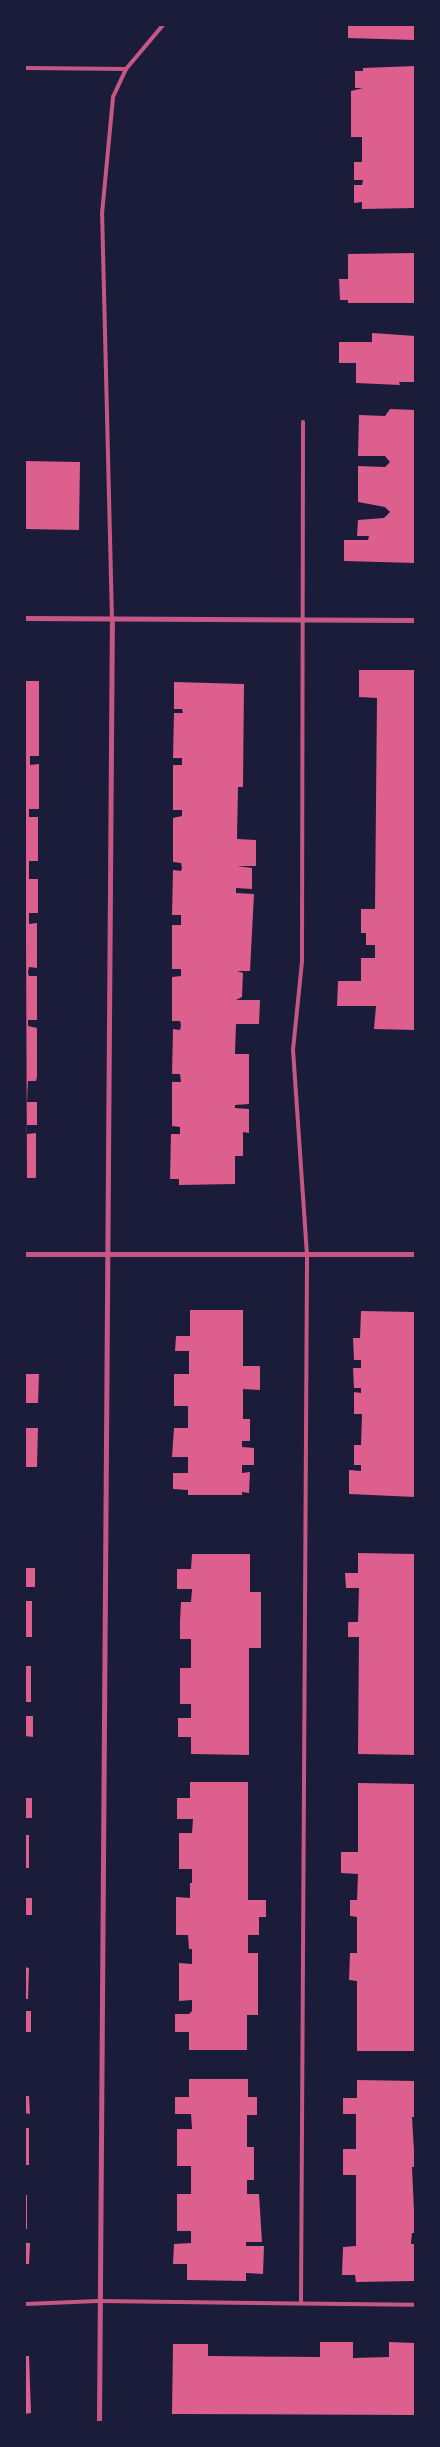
<!DOCTYPE html>
<html>
<head>
<meta charset="utf-8">
<style>
	body { margin:0 }
	#map { position:relative; width:440px; height:2447px; overflow:hidden; background:#1b1b3a; font-family:Overpass,sans-serif }
	div>[style] { position:absolute }
	[style*='--x'] { left:calc(var(--x)*1px); top:calc(var(--y)*1px); width:calc(var(--w)*1px); rotate:calc(var(--a)*1deg) }
	.building>* { inset:0; background:#dd5f8e }
	.service>* { height:4px; margin:-2px; padding:0 2px; transform-origin:2px; border-radius:2px; background:#c65784 }
	.minor>* { height:5px; margin:-2.5px; padding:0 2.5px; transform-origin:2.5px; border-radius:2.5px; background:#c65784 }
	span { translate:-50% -50%; white-space:nowrap; text-align:center; line-height:1.15; -webkit-text-stroke:4.5px #1b1b3a; paint-order:stroke }
	.frame { position:absolute; inset:0; border:26px solid #1b1b3a; pointer-events:none }
</style>
</head>
<body>
<div id="map">
	<div class="building">
		<div style="clip-path:polygon(348px 25px,415px 25px,415px 40px,348px 38px)"></div>
		<div style="clip-path:polygon(415px 66px,415px 208px,362px 209px,362px 202px,354px 203px,354px 185px,362px 185px,363px 180px,354px 180px,354px 162px,362px 162px,362px 137px,351px 137px,351px 91px,363px 88px,355px 88px,355px 71px,363px 71px,363px 68px)"></div>
		<div style="clip-path:polygon(415px 253px,415px 303px,348px 303px,348px 300px,340px 300px,339px 279px,348px 279px,348px 254px)"></div>
		<div style="clip-path:polygon(372px 333px,415px 336px,415px 382px,399px 382px,400px 385px,356px 383px,356px 363px,339px 363px,339px 342px,372px 342px)"></div>
		<div style="clip-path:polygon(390px 409px,415px 410px,415px 563px,344px 561px,344px 540px,368px 540px,369px 536px,357px 536px,358px 520px,384px 518px,390px 512px,385px 507px,358px 502px,358px 466px,385px 467px,390px 462px,385px 456px,358px 456px,359px 415px,385px 416px)"></div>
		<div style="clip-path:polygon(25px 461px,80px 462px,79px 530px,25px 529px)"></div>
		<div style="clip-path:polygon(359px 670px,415px 670px,415px 1030px,374px 1029px,376px 1006px,337px 1006px,338px 981px,361px 981px,361px 958px,375px 958px,375px 945px,366px 945px,366px 933px,361px 933px,361px 909px,375px 909px,377px 698px,359px 697px)"></div>
		<div style="clip-path:polygon(25px 681px,39px 681px,39px 756px,30px 756px,30px 765px,39px 764px,39px 809px,29px 809px,29px 817px,38px 817px,38px 861px,29px 861px,29px 879px,38px 879px,38px 913px,29px 913px,29px 924px,37px 923px,37px 968px,29px 967px,28px 972px,29px 976px,37px 976px,37px 1020px,28px 1020px,28px 1026px,37px 1028px,37px 1077px,36px 1081px,28px 1081px,27px 1102px,37px 1102px,37px 1125px,27px 1125px,27px 1134px,36px 1133px,36px 1178px,27px 1178px,27px 1183px)"></div>
		<div style="clip-path:polygon(174px 682px,244px 684px,243px 787px,238px 787px,237px 839px,256px 840px,256px 866px,237px 866px,252px 868px,252px 889px,236px 888px,236px 893px,254px 894px,250px 971px,237px 971px,243px 973px,242px 997px,236px 1000px,260px 1000px,259px 1024px,236px 1024px,235px 1054px,249px 1054px,249px 1104px,235px 1105px,235px 1108px,249px 1109px,249px 1133px,243px 1132px,243px 1156px,235px 1156px,235px 1184px,179px 1185px,179px 1179px,170px 1179px,171px 1134px,180px 1134px,180px 1127px,172px 1126px,172px 1082px,181px 1082px,180px 1074px,172px 1074px,173px 1029px,180px 1030px,181px 1025px,180px 1021px,172px 1021px,172px 977px,181px 976px,181px 969px,172px 969px,172px 925px,181px 925px,181px 915px,172px 915px,173px 870px,181px 871px,182px 868px,181px 863px,173px 862px,173px 818px,182px 816px,182px 810px,173px 810px,173px 765px,182px 765px,182px 758px,173px 758px,174px 713px,183px 713px,182px 709px,174px 709px)"></div>
		<div style="clip-path:polygon(190px 1310px,243px 1310px,243px 1366px,260px 1366px,260px 1390px,243px 1389px,243px 1419px,250px 1419px,250px 1441px,242px 1441px,242px 1447px,254px 1448px,254px 1465px,242px 1465px,242px 1473px,250px 1472px,249px 1493px,242px 1492px,242px 1495px,188px 1495px,188px 1490px,173px 1489px,173px 1473px,188px 1473px,188px 1457px,172px 1457px,174px 1428px,188px 1428px,188px 1406px,174px 1406px,174px 1374px,189px 1374px,189px 1351px,175px 1351px,176px 1336px,190px 1336px)"></div>
		<div style="clip-path:polygon(361px 1311px,415px 1312px,415px 1497px,349px 1494px,349px 1470px,361px 1471px,361px 1465px,354px 1465px,354px 1445px,361px 1445px,362px 1414px,354px 1414px,354px 1392px,361px 1393px,361px 1388px,354px 1388px,353px 1368px,361px 1368px,361px 1360px,354px 1360px,353px 1338px,360px 1338px)"></div>
		<div style="clip-path:polygon(25px 1374px,39px 1374px,38px 1403px,25px 1403px)"></div>
		<div style="clip-path:polygon(25px 1428px,38px 1428px,37px 1467px,25px 1467px)"></div>
		<div style="clip-path:polygon(358px 1553px,415px 1554px,415px 1755px,358px 1754px,359px 1637px,348px 1637px,348px 1622px,358px 1622px,359px 1588px,346px 1588px,345px 1573px,358px 1573px)"></div>
		<div style="clip-path:polygon(192px 1554px,250px 1554px,250px 1592px,261px 1592px,261px 1648px,249px 1648px,249px 1755px,191px 1754px,191px 1737px,178px 1737px,178px 1718px,191px 1718px,191px 1704px,180px 1704px,180px 1668px,191px 1668px,191px 1639px,180px 1639px,180px 1621px,181px 1602px,191px 1602px,192px 1589px,177px 1589px,177px 1569px,191px 1569px)"></div>
		<div style="clip-path:polygon(25px 1568px,35px 1568px,35px 1587px,25px 1587px)"></div>
		<div style="clip-path:polygon(25px 1601px,32px 1601px,32px 1637px,25px 1637px)"></div>
		<div style="clip-path:polygon(25px 1666px,31px 1666px,31px 1702px,25px 1702px)"></div>
		<div style="clip-path:polygon(25px 1716px,33px 1716px,33px 1737px,25px 1736px)"></div>
		<div style="clip-path:polygon(190px 1782px,248px 1782px,248px 1900px,266px 1900px,266px 1917px,259px 1917px,259px 1935px,248px 1935px,248px 1953px,258px 1953px,258px 2015px,247px 2015px,247px 2050px,189px 2050px,189px 2032px,175px 2032px,175px 2014px,189px 2014px,192px 2011px,192px 2000px,179px 2001px,179px 1963px,192px 1964px,192px 1949px,189px 1949px,188px 1935px,176px 1935px,176px 1897px,190px 1898px,190px 1883px,192px 1883px,192px 1869px,179px 1869px,179px 1833px,192px 1833px,193px 1819px,177px 1819px,177px 1798px,190px 1798px)"></div>
		<div style="clip-path:polygon(358px 1783px,415px 1784px,415px 2051px,357px 2051px,357px 1981px,349px 1980px,350px 1953px,357px 1953px,357px 1917px,350px 1916px,350px 1900px,357px 1900px,358px 1874px,341px 1873px,341px 1852px,358px 1852px)"></div>
		<div style="clip-path:polygon(25px 1798px,32px 1798px,32px 1818px,25px 1818px)"></div>
		<div style="clip-path:polygon(25px 1835px,29px 1835px,29px 1868px,25px 1868px)"></div>
		<div style="clip-path:polygon(25px 1898px,32px 1898px,32px 1915px,25px 1915px)"></div>
		<div style="clip-path:polygon(25px 1967px,29px 1968px,28px 1999px,25px 1999px)"></div>
		<div style="clip-path:polygon(25px 2011px,31px 2011px,31px 2032px,25px 2032px)"></div>
		<div style="clip-path:polygon(189px 2079px,248px 2079px,248px 2097px,257px 2097px,257px 2115px,247px 2115px,247px 2147px,254px 2147px,254px 2180px,247px 2180px,247px 2194px,259px 2194px,262px 2242px,246px 2242px,246px 2246px,264px 2246px,263px 2274px,246px 2273px,246px 2281px,187px 2280px,187px 2264px,173px 2264px,174px 2244px,191px 2243px,191px 2231px,177px 2231px,177px 2194px,191px 2194px,191px 2166px,177px 2166px,177px 2129px,192px 2129px,191px 2114px,175px 2114px,175px 2097px,189px 2097px)"></div>
		<div style="clip-path:polygon(357px 2080px,415px 2081px,415px 2117px,412px 2117px,415px 2167px,412px 2167px,415px 2233px,412px 2233px,411px 2244px,414px 2244px,415px 2281px,356px 2282px,355px 2275px,342px 2275px,343px 2247px,356px 2246px,356px 2175px,343px 2175px,343px 2149px,356px 2149px,356px 2114px,343px 2114px,343px 2098px,357px 2098px)"></div>
		<div style="clip-path:polygon(25px 2096px,29px 2096px,30px 2114px,25px 2113px)"></div>
		<div style="clip-path:polygon(25px 2128px,29px 2128px,29px 2165px,25px 2165px)"></div>
		<div style="clip-path:polygon(25px 2195px,27px 2195px,27px 2229px,25px 2229px)"></div>
		<div style="clip-path:polygon(25px 2243px,30px 2243px,29px 2264px,25px 2264px)"></div>
		<div style="clip-path:polygon(320px 2342px,353px 2342px,353px 2358px,389px 2357px,389px 2342px,415px 2343px,415px 2415px,172px 2414px,173px 2344px,208px 2344px,208px 2356px,320px 2357px)"></div>
		<div style="clip-path:polygon(25px 2356px,29px 2356px,31px 2413px,25px 2414px)"></div>
	</div>
	<div class="service">
		<div style="--x:25;--y:68;--w:101;--a:0.6"></div>
		<div style="--x:112;--y:619;--w:405;--a:-91.4"></div>
		<div style="--x:102;--y:214;--w:118;--a:-84.6"></div>
		<div style="--x:113;--y:97;--w:31;--a:-65"></div>
		<div style="--x:126;--y:69;--w:57;--a:-49.9"></div>
		<div style="--x:301;--y:2303;--w:1048;--a:-89.67"></div>
		<div style="--x:307;--y:1255;--w:205;--a:-93.9"></div>
		<div style="--x:293;--y:1050;--w:89;--a:-84.2"></div>
		<div style="--x:302;--y:961;--w:539;--a:-89.89"></div>
		<div style="--x:25;--y:2304;--w:73;--a:-2.4"></div>
		<div style="--x:98;--y:2301;--w:317;--a:0.7"></div>
	</div>
	<div class="minor">
		<div style="--x:25;--y:618;--w:390;--a:0.3"></div>
		<div style="--x:25;--y:1254;--w:390;--a:0"></div>
		<div style="--x:99;--y:2422;--w:1803;--a:-89.59"></div>
	</div>
	<div class="frame"></div>
</div>
</body>
</html>
